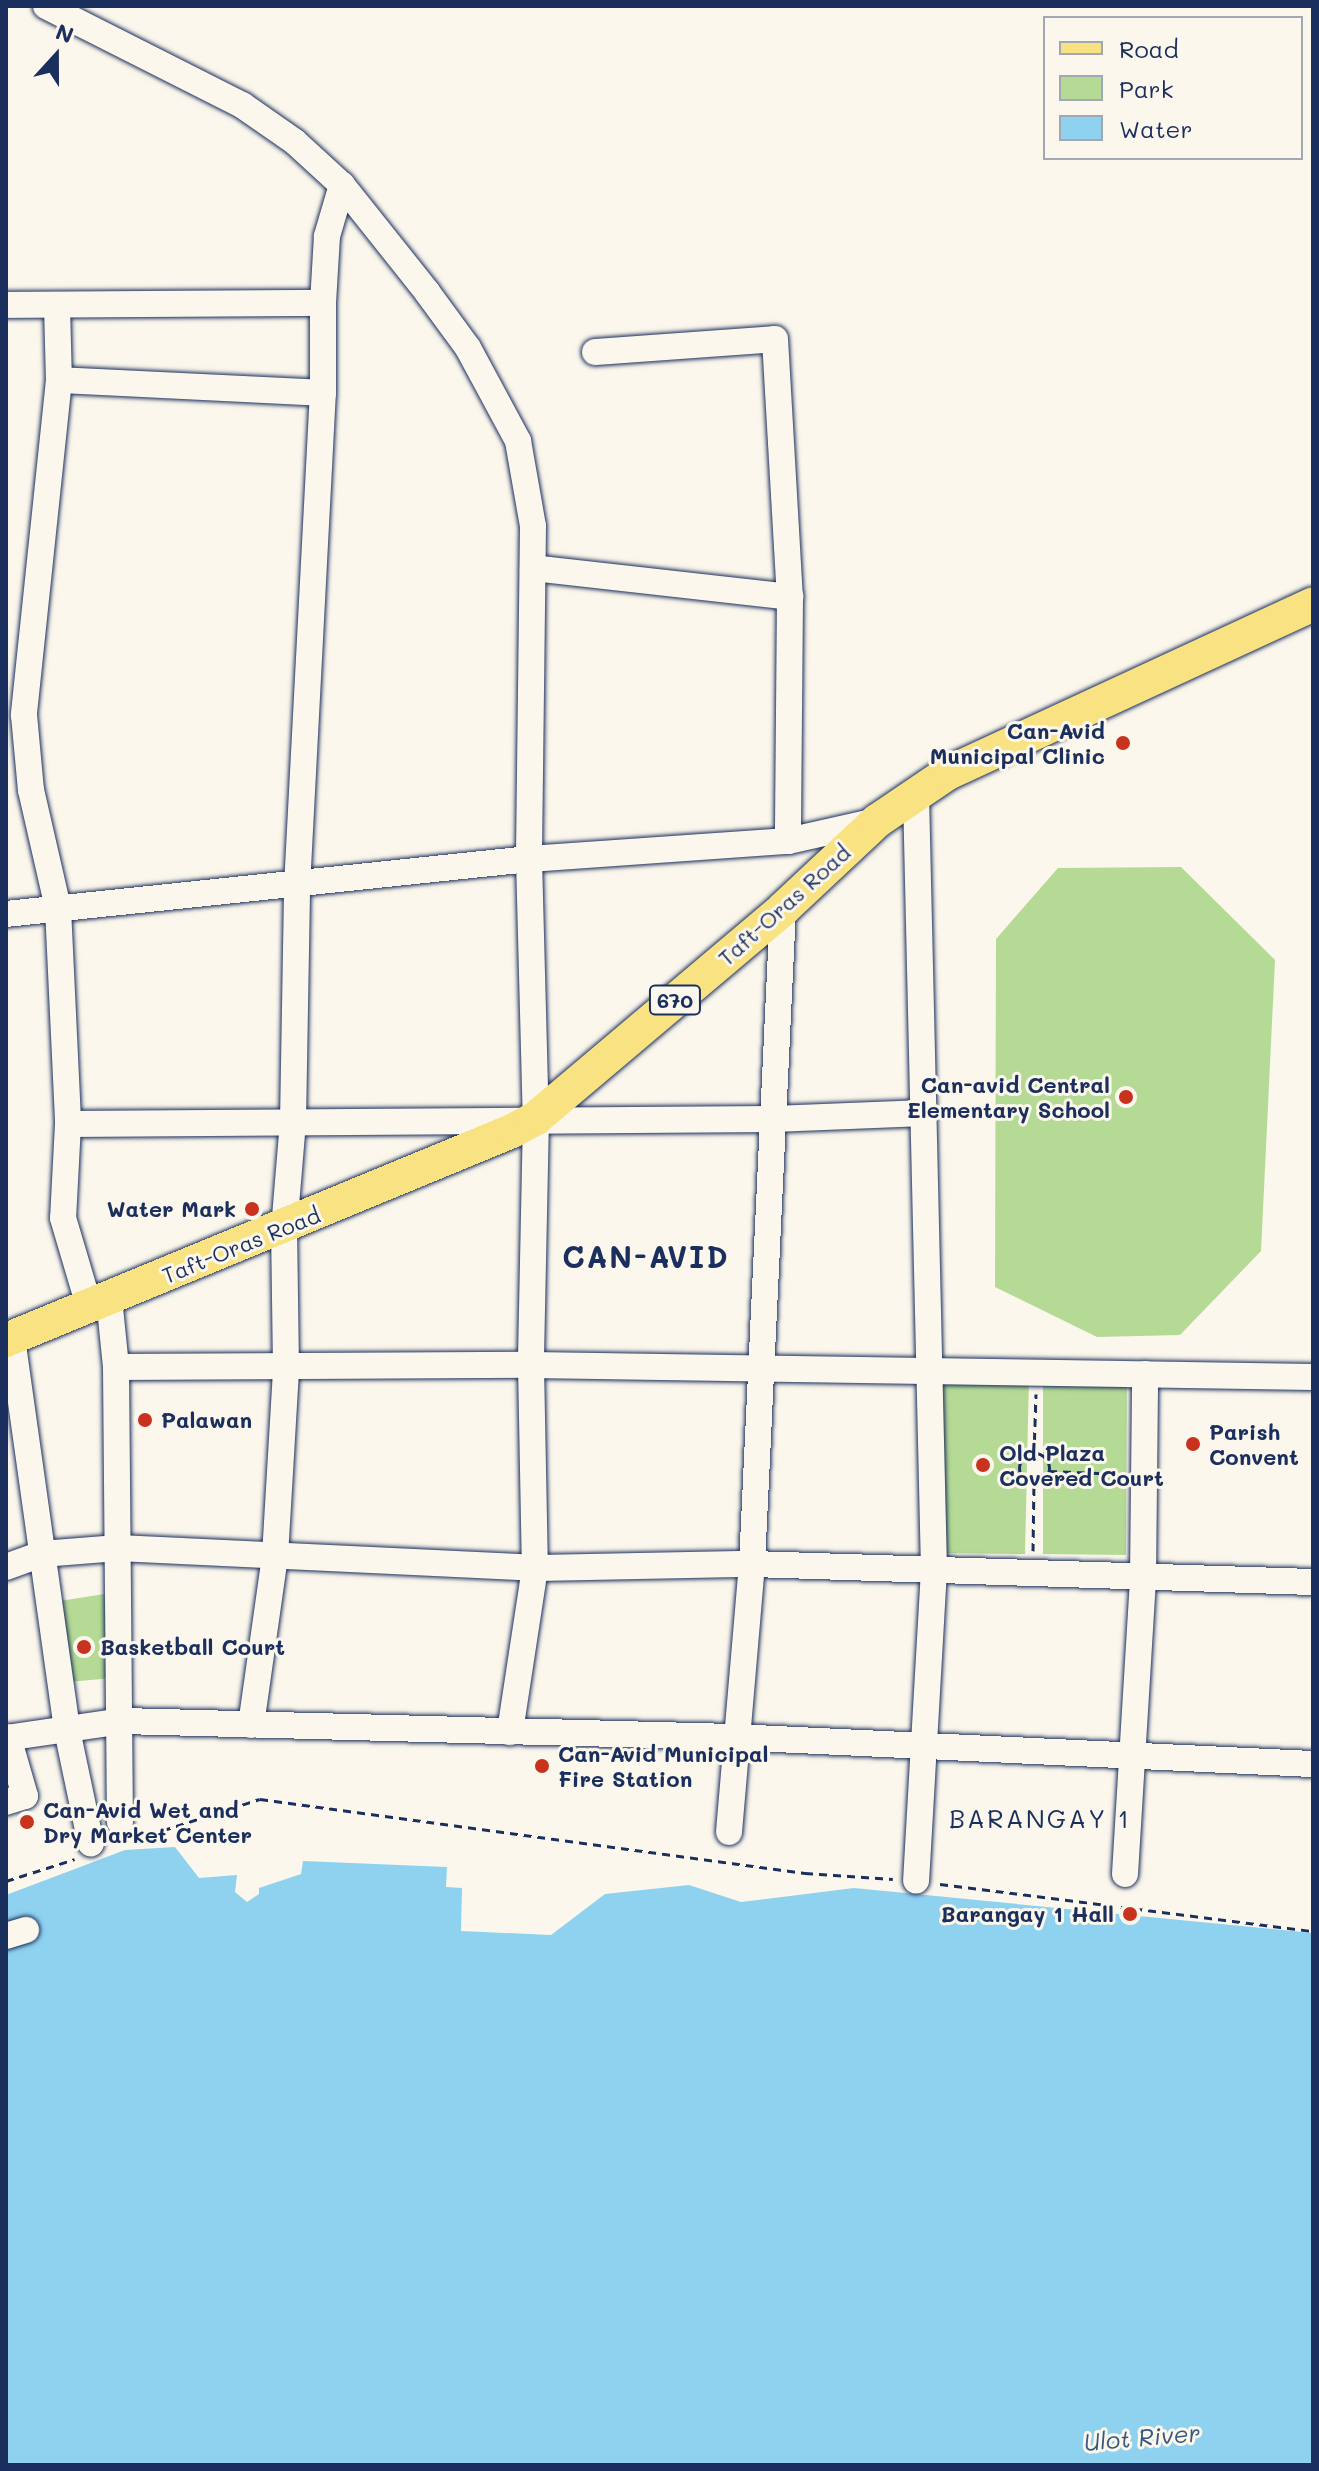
<!DOCTYPE html>
<html>
<head>
<meta charset="utf-8">
<style>
	body { margin:0 }
	#map { position:relative; width:1319px; height:2471px; overflow:hidden; background:#fbf7ec; font-family:Mali,sans-serif }
	div>[style] { position:absolute }
	[style*='--x'] { left:calc(var(--x)*1px); top:calc(var(--y)*1px); width:calc(var(--w)*1px); rotate:calc(var(--a)*1deg) }
	.green>* { inset:0; background:#b5da95 }
	.water>* { inset:0; background:#8ed2ef }
	.path>* { height:3px; margin-top:-1.5px; transform-origin:0; background:repeating-linear-gradient(90deg,#1b2f5e 0 8px,transparent 0 14px) }
	.path>.ring { margin:-1.5px; padding:0; box-sizing:content-box; background:none; border:3px solid #1b2f5e; border-radius:50% }
	.roads { filter:drop-shadow(0 0 2px #1b2f5e) drop-shadow(0 0 2px #1b2f5e) }
	.minor>* { height:26px; margin:-13px; padding:0 13px; transform-origin:13px; border-radius:13px; background:#fbf7ec }
	.major>* { height:34px; margin:-17px; padding:0 17px; transform-origin:17px; border-radius:17px; background:#f8e281 }
	.dots>* { width:22px; height:22px; translate:-50% -50%; box-sizing:border-box; border:4px solid #fbf7ec; border-radius:50% }
	span { translate:-50% -50%; white-space:nowrap; text-align:center; line-height:1.15; -webkit-text-stroke:6px #fbf7ec; paint-order:stroke }
	.shield-label span { padding:2px 6px; background:#fbf7ec; border:2px solid; border-radius:6px; -webkit-text-stroke-width:0 }
	.shield-label { font-size:20px; color:#1b2f5e; font-weight:700 }
	.poi-label { font-size:22px; color:#1b2f5e; font-weight:700 }
	.right { translate:-100% -50%; text-align:right }
	.left { translate:0 -50%; text-align:left }
	.street-label { font-size:22px; color:#1b2f5e }
	.water-label { font-size:24px; color:#385882; font-style:italic }
	.quarter-label { font-size:26px; color:#1b2f5e; letter-spacing:2px }
	.district-label { font-size:30px; color:#1b2f5e; font-weight:700; letter-spacing:2px }
	.frame { position:absolute; inset:0; border:8px solid #1b2f5e; pointer-events:none }
	.legend { position:absolute; left:1043px; top:16px; width:260px; height:144px; box-sizing:border-box; background:#fbf7ec; border:2px solid #a1a7b3; margin:0; padding:10px 14px; list-style:none; font-size:24px; color:#1b2f5e }
	.legend li { display:flex; align-items:center; gap:16px; height:40px }
	.legend b { width:40px; border:2px solid #a1a7b3 }
	.north { position:absolute; left:16px; top:16px; width:80px; height:80px; -webkit-text-stroke:6px #fbf7ec; paint-order:stroke; rotate:21deg; font-size:22px; font-weight:700; line-height:32px; text-align:center; color:#1b2f5e }
	.north::after { content:''; display:block; margin:auto; width:28px; height:36px; background:#1b2f5e; clip-path:polygon(50% 0,100% 100%,50% 72%,0 100%) }
</style>
</head>
<body>
<div id="map">
	<div class="green">
		<div style="clip-path:polygon(1181px 867px,1275px 960px,1261px 1251px,1180px 1335px,1097px 1337px,995px 1287px,996px 939px,1058px 868px)"></div>
		<div style="clip-path:polygon(940px 1374px,1029px 1377px,1025px 1554px,939px 1553px)"></div>
		<div style="clip-path:polygon(1043px 1375px,1127px 1376px,1126px 1555px,1043px 1554px)"></div>
		<div style="clip-path:polygon(104px 1594px,113px 1678px,68px 1682px,60px 1601px)"></div>
	</div>
	<div class="water">
		<div style="clip-path:polygon(175px 1847px,199px 1878px,237px 1875px,235px 1892px,247px 1902px,259px 1894px,259px 1888px,301px 1874px,303px 1861px,447px 1867px,446px 1887px,462px 1888px,461px 1931px,551px 1935px,605px 1894px,689px 1885px,741px 1902px,854px 1888px,1313px 1933px,1313px 2465px,6px 2465px,6px 1950px,34px 1940px,28px 1918px,6px 1925px,6px 1895px,125px 1850px)"></div>
	</div>
	<div class="path">
		<div class="ring" style="left:1019px;top:1453px;width:27px;height:27px"></div>
		<div style="--x:1034;--y:1454;--w:60;--a:-88.1"></div>
		<div style="--x:1049;--y:1471;--w:73;--a:2.4"></div>
		<div style="--x:1033;--y:1551;--w:68;--a:-89.2"></div>
		<div style="--x:136;--y:1839;--w:130;--a:-17.9"></div>
		<div style="--x:260;--y:1799;--w:550;--a:7.73"></div>
		<div style="--x:805;--y:1873;--w:88;--a:3.9"></div>
		<div style="--x:6;--y:1881;--w:72;--a:-17.7"></div>
		<div style="--x:940;--y:1884;--w:376;--a:7.2"></div>
	</div>
	<div class="roads">
		<div class="minor">
			<div style="--x:46;--y:6;--w:220;--a:26.8"></div>
			<div style="--x:242;--y:105;--w:65;--a:34.9"></div>
			<div style="--x:295;--y:142;--w:64;--a:42.5"></div>
			<div style="--x:342;--y:185;--w:137;--a:51.5"></div>
			<div style="--x:427;--y:292;--w:69;--a:53.8"></div>
			<div style="--x:468;--y:348;--w:106;--a:61.7"></div>
			<div style="--x:518;--y:441;--w:86;--a:80"></div>
			<div style="--x:533;--y:526;--w:333;--a:90.7"></div>
			<div style="--x:529;--y:859;--w:259;--a:88.5"></div>
			<div style="--x:536;--y:1118;--w:247;--a:91.2"></div>
			<div style="--x:531;--y:1365;--w:203;--a:88.9"></div>
			<div style="--x:535;--y:1568;--w:166;--a:98.7"></div>
			<div style="--x:6;--y:305;--w:317;--a:-0.4"></div>
			<div style="--x:57;--y:306;--w:74;--a:88.5"></div>
			<div style="--x:59;--y:380;--w:337;--a:96"></div>
			<div style="--x:24;--y:715;--w:75;--a:84.7"></div>
			<div style="--x:31;--y:790;--w:121;--a:77.1"></div>
			<div style="--x:58;--y:908;--w:216;--a:87.3"></div>
			<div style="--x:68;--y:1124;--w:94;--a:93"></div>
			<div style="--x:63;--y:1218;--w:92;--a:73.5"></div>
			<div style="--x:595;--y:352;--w:180;--a:-4.1"></div>
			<div style="--x:775;--y:339;--w:258;--a:86.7"></div>
			<div style="--x:59;--y:380;--w:264;--a:2.8"></div>
			<div style="--x:533;--y:568;--w:259;--a:6.4"></div>
			<div style="--x:790;--y:597;--w:244;--a:90.5"></div>
			<div style="--x:916;--y:795;--w:775;--a:88.67"></div>
			<div style="--x:934;--y:1570;--w:311;--a:93.3"></div>
			<div style="--x:6;--y:914;--w:526;--a:-6"></div>
			<div style="--x:529;--y:859;--w:260;--a:-4"></div>
			<div style="--x:788;--y:841;--w:91;--a:-12.7"></div>
			<div style="--x:68;--y:1124;--w:705;--a:-0.41"></div>
			<div style="--x:773;--y:1119;--w:152;--a:-2.3"></div>
			<div style="--x:109;--y:1298;--w:69;--a:84.2"></div>
			<div style="--x:116;--y:1367;--w:455;--a:89.5"></div>
			<div style="--x:12;--y:1338;--w:396;--a:82"></div>
			<div style="--x:67;--y:1730;--w:116;--a:78.1"></div>
			<div style="--x:116;--y:1367;--w:415;--a:-0.3"></div>
			<div style="--x:531;--y:1365;--w:782;--a:0.88"></div>
			<div style="--x:6;--y:1567;--w:38;--a:-20"></div>
			<div style="--x:42;--y:1554;--w:76;--a:-4.5"></div>
			<div style="--x:118;--y:1548;--w:417;--a:2.7"></div>
			<div style="--x:535;--y:1568;--w:217;--a:-1.1"></div>
			<div style="--x:752;--y:1564;--w:561;--a:1.84"></div>
			<div style="--x:251;--y:1725;--w:171;--a:-81.9"></div>
			<div style="--x:275;--y:1556;--w:187;--a:-86.6"></div>
			<div style="--x:286;--y:1369;--w:140;--a:-90.8"></div>
			<div style="--x:284;--y:1229;--w:107;--a:-85.2"></div>
			<div style="--x:293;--y:1122;--w:235;--a:-89"></div>
			<div style="--x:297;--y:887;--w:495;--a:-87"></div>
			<div style="--x:323;--y:393;--w:90;--a:-90"></div>
			<div style="--x:323;--y:303;--w:67;--a:-86.6"></div>
			<div style="--x:327;--y:236;--w:53;--a:-73.6"></div>
			<div style="--x:6;--y:1738;--w:117;--a:-8.3"></div>
			<div style="--x:122;--y:1721;--w:611;--a:1.5"></div>
			<div style="--x:733;--y:1737;--w:581;--a:2.67"></div>
			<div style="--x:6;--y:1802;--w:20;--a:-18"></div>
			<div style="--x:25;--y:1796;--w:61;--a:-106.1"></div>
			<div style="--x:729;--y:1832;--w:269;--a:-85.1"></div>
			<div style="--x:752;--y:1564;--w:656;--a:-87.29"></div>
			<div style="--x:1125;--y:1874;--w:297;--a:-86.5"></div>
			<div style="--x:1143;--y:1578;--w:204;--a:-89.4"></div>
			<div style="--x:6;--y:1936;--w:21;--a:-17"></div>
		</div>
		<div class="major">
			<div style="--x:6;--y:1340;--w:547;--a:-22.44"></div>
			<div style="--x:512;--y:1131;--w:27;--a:-28"></div>
			<div style="--x:536;--y:1118;--w:324;--a:-40.2"></div>
			<div style="--x:783;--y:909;--w:129;--a:-43.1"></div>
			<div style="--x:877;--y:821;--w:86;--a:-34.1"></div>
			<div style="--x:948;--y:773;--w:402;--a:-24.8"></div>
		</div>
	</div>
	<div class="dots">
		<div style="left:1123px;top:743px;background:#c8321e"></div>
		<div style="left:1126px;top:1097px;background:#c8321e"></div>
		<div style="left:252px;top:1209px;background:#c8321e"></div>
		<div style="left:145px;top:1420px;background:#c8321e"></div>
		<div style="left:1193px;top:1444px;background:#c8321e"></div>
		<div style="left:983px;top:1465px;background:#c8321e"></div>
		<div style="left:84px;top:1647px;background:#c8321e"></div>
		<div style="left:542px;top:1766px;background:#c8321e"></div>
		<div style="left:27px;top:1822px;background:#c8321e"></div>
		<div style="left:1130px;top:1914px;background:#c8321e"></div>
	</div>
	<div class="shield-label">
		<span style="left:675px;top:1000px">670</span>
	</div>
	<div class="poi-label">
		<span class="right" style="left:1105px;top:743px">Can-Avid<br>Municipal Clinic</span>
		<span class="right" style="left:1110px;top:1097px">Can-avid Central<br>Elementary School</span>
		<span class="right" style="left:236px;top:1209px">Water Mark</span>
		<span class="left" style="left:161px;top:1420px">Palawan</span>
		<span class="left" style="left:1209px;top:1444px">Parish<br>Convent</span>
		<span class="left" style="left:999px;top:1465px">Old Plaza<br>Covered Court</span>
		<span class="left" style="left:100px;top:1647px">Basketball Court</span>
		<span class="left" style="left:558px;top:1766px">Can-Avid Municipal<br>Fire Station</span>
		<span class="left" style="left:43px;top:1822px">Can-Avid Wet and<br>Dry Market Center</span>
		<span class="right" style="left:1114px;top:1914px">Barangay 1 Hall</span>
	</div>
	<div class="street-label">
		<span style="left:784px;top:905px;rotate:-42deg">Taft-Oras Road</span>
		<span style="left:241px;top:1245px;rotate:-22deg">Taft-Oras Road</span>
	</div>
	<div class="water-label">
		<span style="left:1142px;top:2437px;rotate:-5deg">Ulot River</span>
	</div>
	<div class="quarter-label">
		<span style="left:1040px;top:1819px">BARANGAY 1</span>
	</div>
	<div class="district-label">
		<span style="left:646px;top:1256px">CAN-AVID</span>
	</div>
	<div class="frame"></div>
	<ul class="legend">
	<li><b style="height:10px;background:#f8e281"></b>Road</li>
	<li><b style="height:22px;background:#b5da95"></b>Park</li>
	<li><b style="height:22px;background:#8ed2ef"></b>Water</li>
	</ul>
	<div class="north">N</div>
</div>
</body>
</html>
